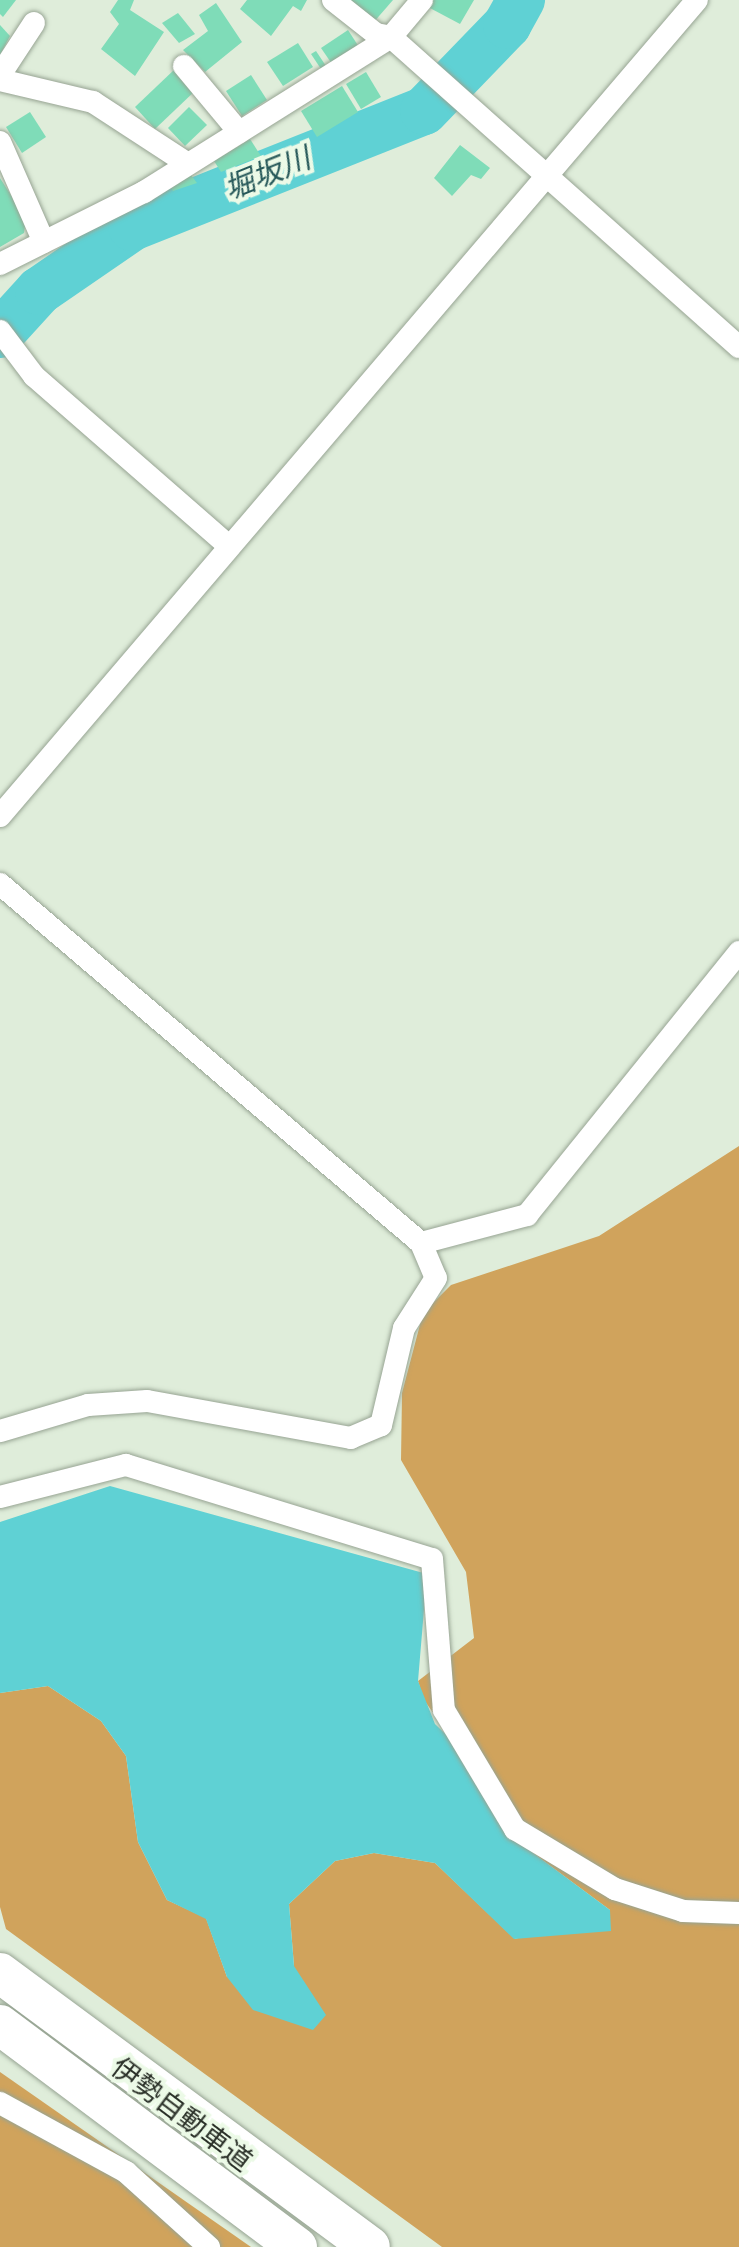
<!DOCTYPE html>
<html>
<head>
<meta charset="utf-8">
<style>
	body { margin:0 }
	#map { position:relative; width:739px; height:2247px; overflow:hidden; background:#dfedda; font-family:Mulish,"Noto Sans JP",sans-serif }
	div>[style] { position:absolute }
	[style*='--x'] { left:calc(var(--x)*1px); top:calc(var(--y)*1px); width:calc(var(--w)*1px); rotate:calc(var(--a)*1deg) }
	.forest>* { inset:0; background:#d0a35c }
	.water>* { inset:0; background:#5fd1d4 }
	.river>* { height:48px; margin:-24px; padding:0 24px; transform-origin:24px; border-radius:24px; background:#5fd1d4 }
	.building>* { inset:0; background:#7fdcb8 }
	.roads { filter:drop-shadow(0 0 2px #97a493) drop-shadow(0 0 2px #97a493) }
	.street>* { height:22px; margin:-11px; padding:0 11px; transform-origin:11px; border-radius:11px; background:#fff }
	.highway>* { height:40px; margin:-20px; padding:0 20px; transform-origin:20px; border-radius:20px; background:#fff }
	span { translate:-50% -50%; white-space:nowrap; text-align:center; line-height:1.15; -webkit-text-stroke:8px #ecfae7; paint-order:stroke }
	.street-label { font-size:28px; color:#2b3129 }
	.water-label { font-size:30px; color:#265859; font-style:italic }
</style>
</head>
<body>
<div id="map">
	<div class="forest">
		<div style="clip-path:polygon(739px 1146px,739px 2247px,442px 2247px,6px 1929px,0 1907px,0 1693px,48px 1686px,101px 1721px,126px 1756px,138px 1842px,167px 1900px,206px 1918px,227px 1977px,294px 1966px,289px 1904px,335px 1861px,374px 1853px,435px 1863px,515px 1939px,610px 1910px,533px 1853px,424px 1700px,418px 1681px,474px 1638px,466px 1572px,401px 1460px,402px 1393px,423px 1313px,451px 1285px,599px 1236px)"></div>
		<div style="clip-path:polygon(0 2072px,251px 2247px,0 2247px)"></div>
	</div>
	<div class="water">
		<div style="clip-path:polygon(110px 1486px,427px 1574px,418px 1681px,435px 1724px,464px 1752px,533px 1853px,610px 1910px,611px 1931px,514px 1939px,435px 1863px,374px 1853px,335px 1861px,289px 1904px,294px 1966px,326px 2015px,313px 2030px,253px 2010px,227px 1977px,206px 1919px,167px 1900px,138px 1842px,126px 1756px,101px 1721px,48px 1686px,0 1693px,0 1522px)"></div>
	</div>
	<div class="river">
		<div style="--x:0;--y:334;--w:58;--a:-47.8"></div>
		<div style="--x:39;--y:291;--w:113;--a:-34.5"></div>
		<div style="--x:132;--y:227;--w:314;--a:-21.7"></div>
		<div style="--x:424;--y:111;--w:120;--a:-46"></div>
		<div style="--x:507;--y:25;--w:29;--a:-61"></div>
	</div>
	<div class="building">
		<div style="clip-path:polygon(0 0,16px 0,3px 17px,0 14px)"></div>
		<div style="clip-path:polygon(118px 0,134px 0,130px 10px,164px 32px,135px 76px,101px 49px,119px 24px,110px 12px)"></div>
		<div style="clip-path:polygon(247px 0,307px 0,301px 11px,293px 6px,271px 36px,240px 9px)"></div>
		<div style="clip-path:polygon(346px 0,393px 0,373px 23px)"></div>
		<div style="clip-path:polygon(432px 0,474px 0,460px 24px,428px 7px)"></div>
		<div style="clip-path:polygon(216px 3px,242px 42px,205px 72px,183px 50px,208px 31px,199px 15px)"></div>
		<div style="clip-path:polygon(178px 13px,195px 34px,179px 43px,162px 23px)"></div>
		<div style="clip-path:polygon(0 25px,10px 36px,0 55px)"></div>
		<div style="clip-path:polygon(348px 30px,359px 47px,332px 64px,321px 48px)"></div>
		<div style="clip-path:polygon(298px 43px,313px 67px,283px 86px,267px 62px)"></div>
		<div style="clip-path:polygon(316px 51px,326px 66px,321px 69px,311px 54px)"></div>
		<div style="clip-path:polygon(176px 68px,196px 90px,155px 129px,135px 107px)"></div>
		<div style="clip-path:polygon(366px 72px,381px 97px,361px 109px,346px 84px)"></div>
		<div style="clip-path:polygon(251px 75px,267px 100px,242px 116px,226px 91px)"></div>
		<div style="clip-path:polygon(342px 86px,358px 112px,317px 137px,301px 111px)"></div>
		<div style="clip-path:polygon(189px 107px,207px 125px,185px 146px,168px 128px)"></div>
		<div style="clip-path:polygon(30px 112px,46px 137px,22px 153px,6px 127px)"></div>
		<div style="clip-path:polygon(250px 139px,261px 156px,221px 172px,214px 161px)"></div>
		<div style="clip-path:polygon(460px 145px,490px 168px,481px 179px,471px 175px,452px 196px,434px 178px)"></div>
		<div style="clip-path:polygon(191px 175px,197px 183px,173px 191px,171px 188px)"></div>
		<div style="clip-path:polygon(0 178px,26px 219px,24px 233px,0 247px)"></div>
	</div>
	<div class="roads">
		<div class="street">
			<div style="--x:333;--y:0;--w:55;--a:38.3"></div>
			<div style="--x:376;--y:34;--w:15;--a:11"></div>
			<div style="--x:391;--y:37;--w:466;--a:41.7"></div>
			<div style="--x:184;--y:66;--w:86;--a:50.2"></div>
			<div style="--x:0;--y:75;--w:62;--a:-56.8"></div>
			<div style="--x:0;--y:80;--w:96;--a:13.3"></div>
			<div style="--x:93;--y:102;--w:113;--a:33.1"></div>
			<div style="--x:0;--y:142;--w:109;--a:66.3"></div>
			<div style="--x:0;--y:264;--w:161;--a:-26.6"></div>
			<div style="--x:144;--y:192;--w:292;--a:-32.1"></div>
			<div style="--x:391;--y:37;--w:48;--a:-50"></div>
			<div style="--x:0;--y:331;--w:56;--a:52.9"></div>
			<div style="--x:34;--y:376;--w:257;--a:41.1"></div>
			<div style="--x:0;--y:816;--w:1073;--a:-49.5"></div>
			<div style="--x:0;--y:884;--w:553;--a:40.46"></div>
			<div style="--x:421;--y:1243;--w:38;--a:67"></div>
			<div style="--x:436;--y:1278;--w:59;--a:122.6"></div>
			<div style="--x:404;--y:1328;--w:100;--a:103.3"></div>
			<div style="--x:381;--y:1425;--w:33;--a:157"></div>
			<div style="--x:351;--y:1438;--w:207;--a:-169.7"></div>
			<div style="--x:147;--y:1401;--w:59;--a:176.1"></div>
			<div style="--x:88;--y:1405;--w:92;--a:163.5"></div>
			<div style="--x:421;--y:1243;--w:110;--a:-14.8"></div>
			<div style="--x:527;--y:1215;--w:338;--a:-51.1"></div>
			<div style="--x:0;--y:1497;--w:130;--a:-14.3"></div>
			<div style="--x:126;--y:1465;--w:320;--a:17.1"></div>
			<div style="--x:432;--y:1559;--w:151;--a:85.5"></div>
			<div style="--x:444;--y:1710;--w:139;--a:59.2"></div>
			<div style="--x:515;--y:1829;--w:117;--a:31"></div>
			<div style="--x:615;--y:1889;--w:71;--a:17.9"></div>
			<div style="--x:683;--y:1911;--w:56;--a:2"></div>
			<div style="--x:0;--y:2103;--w:144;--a:28.7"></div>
			<div style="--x:126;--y:2172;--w:112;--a:42.1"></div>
		</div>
		<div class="highway">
			<div style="--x:0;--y:1973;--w:460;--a:36.5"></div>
			<div style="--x:0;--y:2025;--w:371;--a:36.8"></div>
		</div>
	</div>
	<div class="street-label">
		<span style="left:182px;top:2114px;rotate:37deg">伊勢自動車道</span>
	</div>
	<div class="water-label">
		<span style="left:267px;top:173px;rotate:-22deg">堀坂川</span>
	</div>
</div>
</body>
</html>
